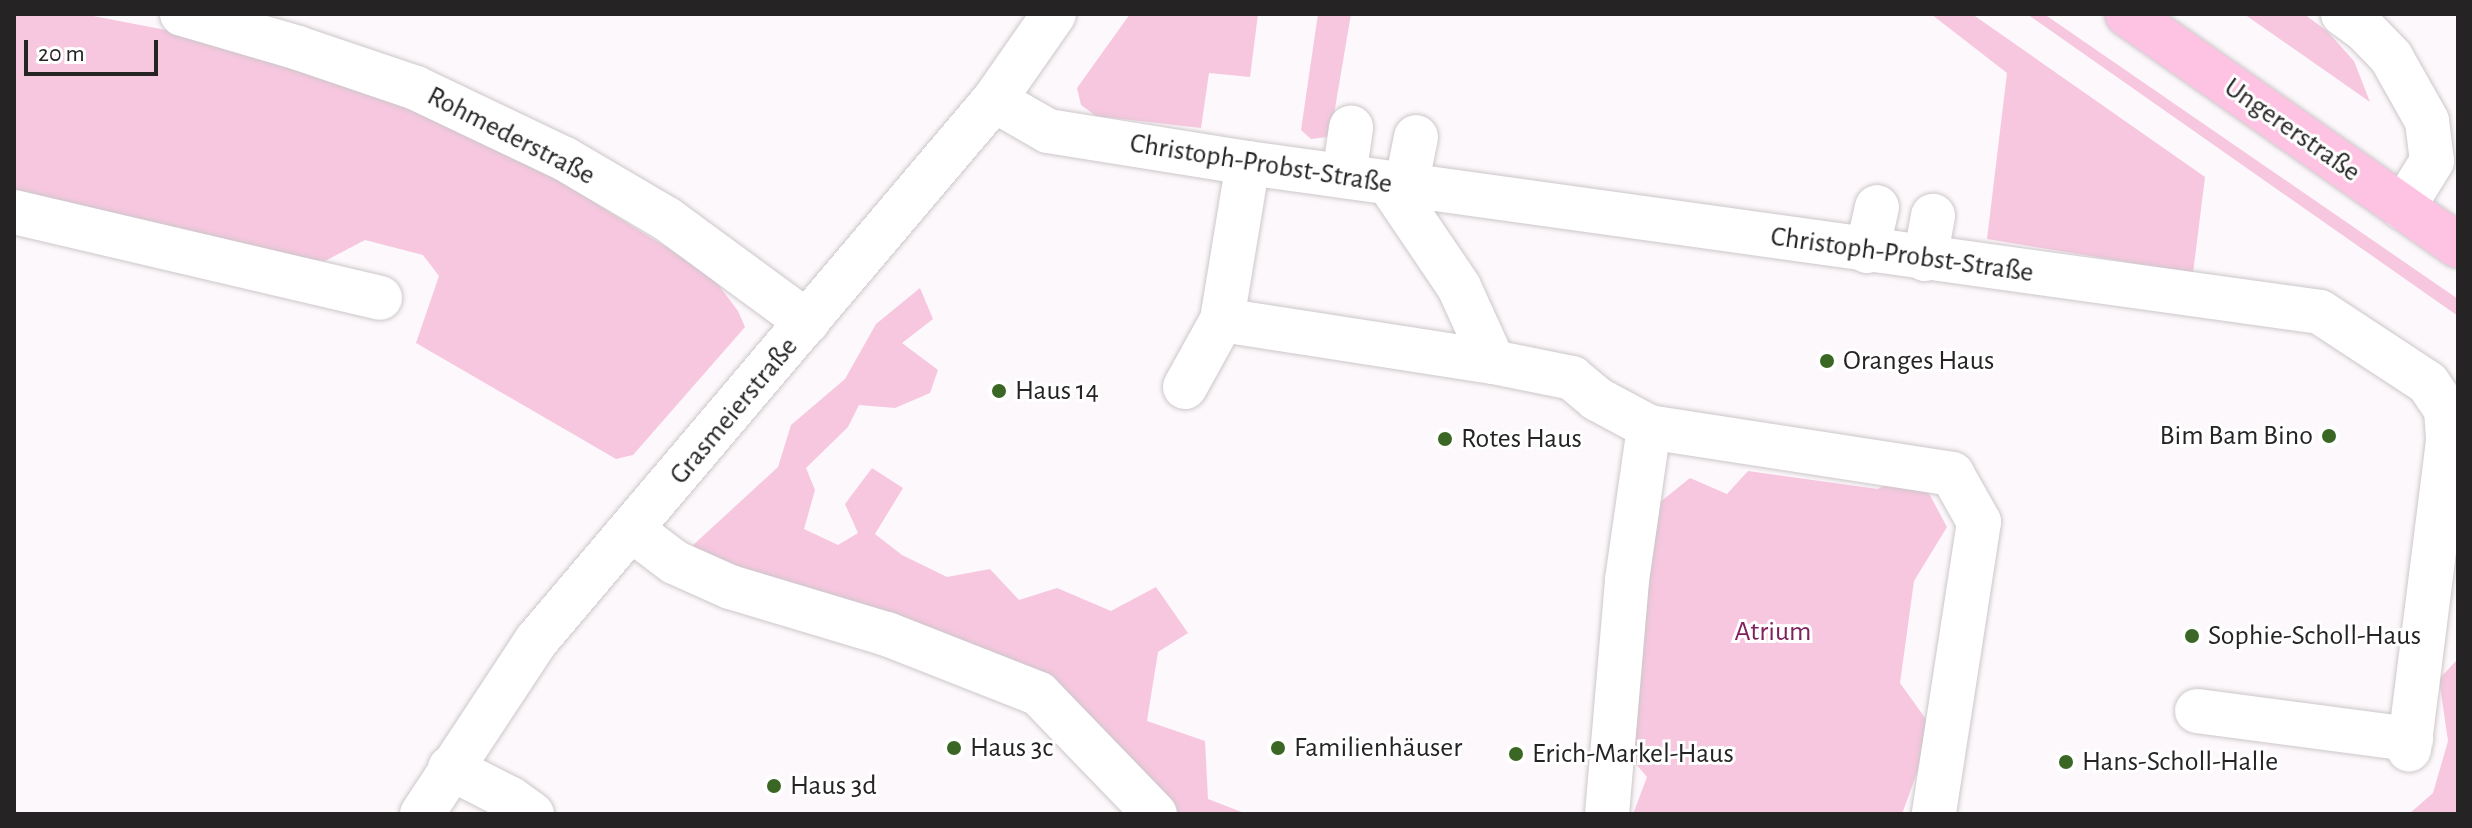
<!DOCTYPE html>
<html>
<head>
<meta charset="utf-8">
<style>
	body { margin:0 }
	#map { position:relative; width:2472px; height:828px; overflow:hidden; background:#fdf8fb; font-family:"Alegreya Sans",sans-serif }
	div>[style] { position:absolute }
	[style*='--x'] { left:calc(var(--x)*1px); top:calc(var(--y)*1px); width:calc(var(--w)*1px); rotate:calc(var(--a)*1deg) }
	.green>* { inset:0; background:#f6c7df }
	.roads { filter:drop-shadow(0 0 2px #ccc7c9) drop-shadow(0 0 2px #ccc7c9) }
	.minor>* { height:44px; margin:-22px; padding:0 22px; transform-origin:22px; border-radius:22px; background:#fff }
	.major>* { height:44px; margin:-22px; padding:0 22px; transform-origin:22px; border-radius:22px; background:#fec2e3 }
	.dots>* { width:22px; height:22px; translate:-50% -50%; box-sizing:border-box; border:4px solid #fff; border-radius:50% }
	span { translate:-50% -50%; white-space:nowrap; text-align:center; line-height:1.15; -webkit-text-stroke:6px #fff; paint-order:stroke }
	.street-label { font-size:28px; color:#252324 }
	.poi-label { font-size:28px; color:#252324 }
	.left { translate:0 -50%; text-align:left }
	.right { translate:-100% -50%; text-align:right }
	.park-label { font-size:28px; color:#80215d }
	.frame { position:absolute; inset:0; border:16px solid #252324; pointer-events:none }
	.scale { position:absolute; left:24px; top:40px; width:134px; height:36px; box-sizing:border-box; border:4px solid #252324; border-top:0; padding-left:10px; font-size:24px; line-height:28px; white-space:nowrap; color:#252324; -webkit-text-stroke:6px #fff; paint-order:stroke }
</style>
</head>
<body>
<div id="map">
	<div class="green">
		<div style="clip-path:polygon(14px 14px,83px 14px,207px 38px,428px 113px,542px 170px,711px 275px,738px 311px,745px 327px,633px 455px,616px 459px,416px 343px,439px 276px,423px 255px,365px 240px,325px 261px,297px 258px,14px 192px)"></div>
		<div style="clip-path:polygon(1130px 14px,1258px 14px,1250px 77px,1209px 73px,1201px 128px,1096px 116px,1081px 105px,1077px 88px)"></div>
		<div style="clip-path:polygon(1318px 14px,1351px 14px,1332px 126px,1327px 137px,1311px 139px,1301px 130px)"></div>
		<div style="clip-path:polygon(1931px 14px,1972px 14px,2205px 177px,2193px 273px,1987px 239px,2007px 73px)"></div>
		<div style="clip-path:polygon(2027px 14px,2044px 14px,2458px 299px,2458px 316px)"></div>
		<div style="clip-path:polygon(2244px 14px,2304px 14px,2327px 31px,2354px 61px,2370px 102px)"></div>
		<div style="clip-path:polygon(920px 288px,933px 319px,902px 343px,938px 370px,930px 393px,895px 408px,859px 405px,848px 427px,806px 468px,815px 490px,804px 529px,838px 545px,858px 533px,845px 504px,872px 468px,903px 488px,875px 534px,902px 555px,947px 577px,990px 569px,1019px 600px,1057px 588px,1111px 611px,1156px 587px,1188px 633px,1158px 652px,1147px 721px,1205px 741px,1208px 799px,1247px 814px,1162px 814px,1069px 713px,691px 547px,778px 467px,791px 425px,845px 379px,876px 324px)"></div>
		<div style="clip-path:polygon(1748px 471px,1878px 489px,1893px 480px,1925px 486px,1947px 527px,1914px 581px,1900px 683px,1933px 729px,1902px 814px,1633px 814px,1647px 777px,1624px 750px,1654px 507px,1690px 478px,1727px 494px)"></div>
		<div style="clip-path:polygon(2458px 659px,2458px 814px,2409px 814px,2433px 793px,2448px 741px,2439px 679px)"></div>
	</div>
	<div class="roads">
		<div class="minor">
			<div style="--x:182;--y:14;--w:121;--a:16.3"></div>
			<div style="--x:298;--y:48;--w:125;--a:18.7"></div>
			<div style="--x:416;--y:88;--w:165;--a:25.5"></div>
			<div style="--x:565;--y:159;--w:118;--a:30.5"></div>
			<div style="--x:667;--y:219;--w:174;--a:36.3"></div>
			<div style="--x:2343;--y:14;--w:26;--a:36"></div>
			<div style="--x:2364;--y:29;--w:39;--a:46"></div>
			<div style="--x:2391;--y:57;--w:73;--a:60.6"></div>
			<div style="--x:2427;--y:121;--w:40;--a:82.9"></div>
			<div style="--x:2432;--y:161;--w:55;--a:121.7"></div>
			<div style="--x:994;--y:100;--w:62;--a:29.9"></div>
			<div style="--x:1048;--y:131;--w:203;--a:9.1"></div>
			<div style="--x:1248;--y:163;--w:1082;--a:7.91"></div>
			<div style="--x:2320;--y:312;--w:129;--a:33.3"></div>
			<div style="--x:2428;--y:383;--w:32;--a:56"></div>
			<div style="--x:2446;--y:410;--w:31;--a:86"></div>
			<div style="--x:2448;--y:441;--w:311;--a:97.2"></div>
			<div style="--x:1344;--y:176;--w:49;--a:-81.7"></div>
			<div style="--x:1390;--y:185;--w:123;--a:55.9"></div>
			<div style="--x:1459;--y:287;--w:82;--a:65.6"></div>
			<div style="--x:1493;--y:362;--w:81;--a:11.4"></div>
			<div style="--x:1572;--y:378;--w:33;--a:40"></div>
			<div style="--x:1597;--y:399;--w:59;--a:28.3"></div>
			<div style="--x:1649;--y:427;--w:307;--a:8.8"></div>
			<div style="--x:1952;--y:474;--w:55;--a:60.6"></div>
			<div style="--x:1979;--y:522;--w:295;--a:98.8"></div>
			<div style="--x:1406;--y:187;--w:51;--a:-78.7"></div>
			<div style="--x:14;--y:212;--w:376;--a:13.2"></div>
			<div style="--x:1867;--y:251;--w:45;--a:-77.2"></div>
			<div style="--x:1925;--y:259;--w:44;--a:-79.5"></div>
			<div style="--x:1222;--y:320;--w:274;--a:8.8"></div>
			<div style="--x:1185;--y:387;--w:77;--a:-61.1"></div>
			<div style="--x:1222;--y:320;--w:159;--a:-80.6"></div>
			<div style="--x:632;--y:530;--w:53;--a:37.3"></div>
			<div style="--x:674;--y:562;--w:61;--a:24.1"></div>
			<div style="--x:730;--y:587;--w:164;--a:16.7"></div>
			<div style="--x:887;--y:634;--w:163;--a:21.5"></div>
			<div style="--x:1039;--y:694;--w:167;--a:46"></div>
			<div style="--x:2197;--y:711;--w:216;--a:7.5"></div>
			<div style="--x:450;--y:768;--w:68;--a:26.9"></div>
			<div style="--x:511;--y:799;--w:26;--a:36"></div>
			<div style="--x:422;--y:814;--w:207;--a:-56.6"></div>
			<div style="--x:536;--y:641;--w:709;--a:-49.75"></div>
			<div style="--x:994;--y:100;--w:105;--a:-55.1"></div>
			<div style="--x:1607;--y:814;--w:235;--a:-85.1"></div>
			<div style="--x:1627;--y:580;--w:155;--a:-81.8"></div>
		</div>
		<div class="major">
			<div style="--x:2127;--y:14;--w:404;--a:35"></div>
		</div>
	</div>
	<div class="dots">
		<div style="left:1827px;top:361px;background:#3b6724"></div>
		<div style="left:999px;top:391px;background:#3b6724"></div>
		<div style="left:2329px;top:436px;background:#3b6724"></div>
		<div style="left:1445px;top:439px;background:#3b6724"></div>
		<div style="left:2192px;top:636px;background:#3b6724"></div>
		<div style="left:954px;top:748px;background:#3b6724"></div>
		<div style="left:1278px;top:748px;background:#3b6724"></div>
		<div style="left:1516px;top:754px;background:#3b6724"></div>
		<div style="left:2066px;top:762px;background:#3b6724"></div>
		<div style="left:774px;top:786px;background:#3b6724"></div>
	</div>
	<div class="street-label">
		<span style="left:2292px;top:130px;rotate:35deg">Ungererstraße</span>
		<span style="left:511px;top:136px;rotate:27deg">Rohmederstraße</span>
		<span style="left:1261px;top:164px;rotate:9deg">Christoph-Probst-Straße</span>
		<span style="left:1902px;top:255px;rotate:8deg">Christoph-Probst-Straße</span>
		<span style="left:734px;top:411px;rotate:-50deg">Grasmeierstraße</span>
	</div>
	<div class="poi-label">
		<span class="left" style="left:1843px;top:361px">Oranges Haus</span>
		<span class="left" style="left:1015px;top:391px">Haus 14</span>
		<span class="right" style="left:2313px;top:436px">Bim Bam Bino</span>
		<span class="left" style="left:1461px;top:439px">Rotes Haus</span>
		<span class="left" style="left:2208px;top:636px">Sophie-Scholl-Haus</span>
		<span class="left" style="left:970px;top:748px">Haus 3c</span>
		<span class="left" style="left:1294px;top:748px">Familienhäuser</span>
		<span class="left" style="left:1532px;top:754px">Erich-Markel-Haus</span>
		<span class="left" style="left:2082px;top:762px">Hans-Scholl-Halle</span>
		<span class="left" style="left:790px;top:786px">Haus 3d</span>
	</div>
	<div class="park-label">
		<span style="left:1773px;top:632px">Atrium</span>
	</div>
	<div class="frame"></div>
	<div class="scale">20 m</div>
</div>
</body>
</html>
